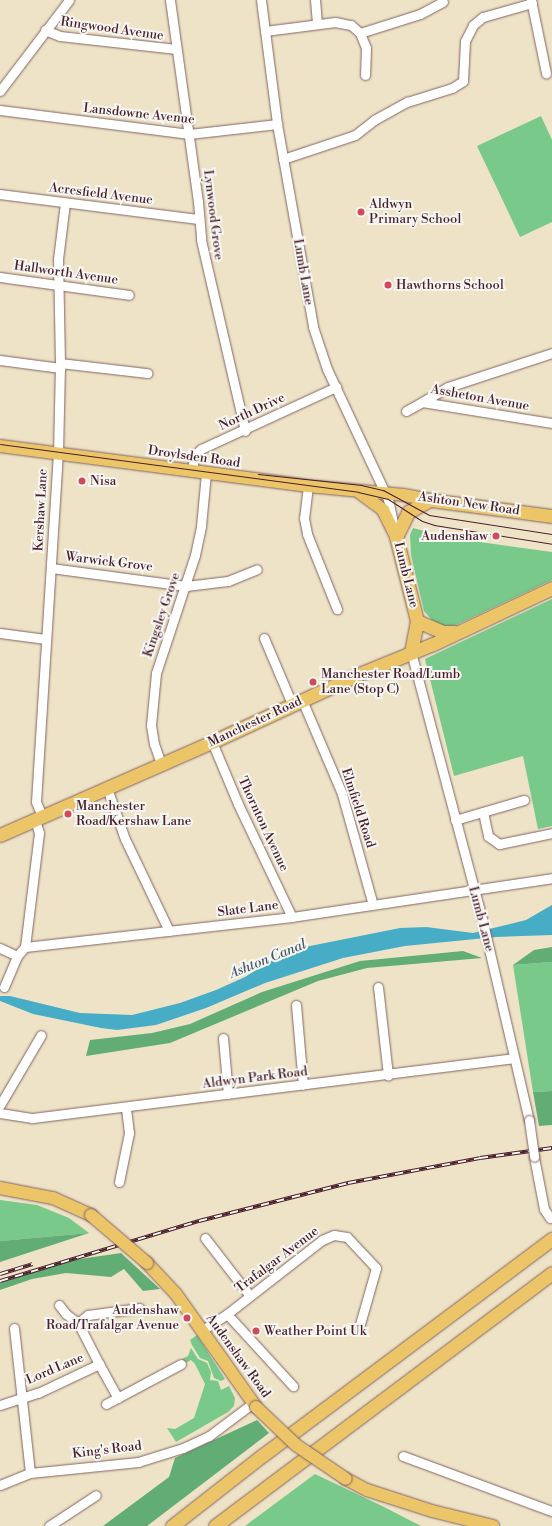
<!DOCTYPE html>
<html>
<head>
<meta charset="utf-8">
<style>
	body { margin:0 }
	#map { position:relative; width:552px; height:1526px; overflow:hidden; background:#eee3c7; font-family:"Libre Bodoni",serif }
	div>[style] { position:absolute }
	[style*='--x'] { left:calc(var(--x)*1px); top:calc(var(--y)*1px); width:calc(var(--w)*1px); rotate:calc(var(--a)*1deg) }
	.green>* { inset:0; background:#78c98a }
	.forest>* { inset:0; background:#62ad76 }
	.water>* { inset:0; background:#47adc7 }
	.roads { filter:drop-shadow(0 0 1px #836462) drop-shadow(0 0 1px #836462) }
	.minor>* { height:9px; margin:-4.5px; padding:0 4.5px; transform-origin:4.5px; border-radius:4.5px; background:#fff }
	.major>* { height:12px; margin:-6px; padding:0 6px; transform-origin:6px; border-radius:6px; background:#edc569 }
	.highway>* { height:13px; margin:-6.5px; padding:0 6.5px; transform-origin:6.5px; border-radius:6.5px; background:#edc569 }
	.tram>* { height:1px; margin:-0.5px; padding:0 0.5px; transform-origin:0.5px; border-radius:0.5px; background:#4a1f2b }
	.rail>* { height:4px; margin-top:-2px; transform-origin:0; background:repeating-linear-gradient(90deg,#f6f6f2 0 8px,#4a1f2b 0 16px); box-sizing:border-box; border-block:1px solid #4a1f2b }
	.bridges { filter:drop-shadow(0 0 1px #836462) drop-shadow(0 0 1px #836462) }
	.minor-bridge>* { height:9px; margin:-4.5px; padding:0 4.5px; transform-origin:4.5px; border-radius:4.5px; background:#fff }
	.major-bridge>* { height:12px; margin:-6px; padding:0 6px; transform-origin:6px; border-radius:6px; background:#edc569 }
	.dots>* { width:11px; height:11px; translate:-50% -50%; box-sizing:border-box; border:2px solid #f6f6f2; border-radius:50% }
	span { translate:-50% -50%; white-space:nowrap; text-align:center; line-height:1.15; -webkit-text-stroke:4px #f6f6f2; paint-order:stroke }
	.street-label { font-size:13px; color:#4a1f2b }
	.poi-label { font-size:13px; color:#4a1f2b }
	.left { translate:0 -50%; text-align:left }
	.right { translate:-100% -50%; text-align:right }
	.water-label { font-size:14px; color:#495869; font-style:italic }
</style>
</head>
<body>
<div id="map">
	<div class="green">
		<div style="clip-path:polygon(541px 116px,552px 140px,552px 222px,520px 237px,477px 146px)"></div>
		<div style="clip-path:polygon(413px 528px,451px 538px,552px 552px,552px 580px,454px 626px,444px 626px,432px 620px,424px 611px,411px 555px,410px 535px)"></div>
		<div style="clip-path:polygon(552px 599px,552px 826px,538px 829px,523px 756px,454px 776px,425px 659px)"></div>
		<div style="clip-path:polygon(552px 962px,552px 1091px,533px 1092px,513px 965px)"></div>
		<div style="clip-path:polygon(0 1200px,37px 1205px,69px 1218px,89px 1233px,0 1241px)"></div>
		<div style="clip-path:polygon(197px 1335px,225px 1379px,221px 1381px,214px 1378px,208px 1361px,200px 1358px,192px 1345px,190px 1340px)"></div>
		<div style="clip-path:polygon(191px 1348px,198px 1359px,207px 1363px,211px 1372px,210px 1380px,218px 1381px,221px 1390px,229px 1386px,235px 1398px,234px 1406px,228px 1412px,176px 1442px,167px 1428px,175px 1429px,194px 1418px,205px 1384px,195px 1364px,191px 1360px,184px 1364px,182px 1359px,188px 1356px)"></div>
		<div style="clip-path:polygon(315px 1474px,384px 1507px,421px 1526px,245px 1526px)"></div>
	</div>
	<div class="forest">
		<div style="clip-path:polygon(552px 947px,552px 962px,513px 965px,534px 950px)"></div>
		<div style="clip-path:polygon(463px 951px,482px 958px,367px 968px,318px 981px,170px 1043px,86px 1056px,90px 1040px,152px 1033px,190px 1024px,262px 992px,360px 961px)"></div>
		<div style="clip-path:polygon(552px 1091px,552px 1125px,539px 1126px,533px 1092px)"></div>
		<div style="clip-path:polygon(89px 1233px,0 1262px,0 1241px)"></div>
		<div style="clip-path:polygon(121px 1253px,160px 1289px,143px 1291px,124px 1269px,111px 1277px,66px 1273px,32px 1279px,0 1290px,0 1283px,73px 1260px)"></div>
		<div style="clip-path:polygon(257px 1420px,269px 1433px,147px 1526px,103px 1526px,169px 1477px,175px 1458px)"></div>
	</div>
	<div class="water">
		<div style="clip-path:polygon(552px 905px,552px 935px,496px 937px,405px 946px,343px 958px,265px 983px,206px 1008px,156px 1025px,117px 1030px,101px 1028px,33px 1014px,0 1001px,0 996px,10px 996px,80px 1013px,132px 1015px,180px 1003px,216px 990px,245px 977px,286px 952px,305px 947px,400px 928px,426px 927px,473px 933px,526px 920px)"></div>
	</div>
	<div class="roads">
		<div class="minor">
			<div style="--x:170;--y:0;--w:204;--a:82.1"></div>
			<div style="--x:198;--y:202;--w:38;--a:85"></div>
			<div style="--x:201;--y:240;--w:196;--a:77"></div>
			<div style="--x:261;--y:0;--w:125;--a:82.6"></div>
			<div style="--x:277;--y:124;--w:206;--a:79.9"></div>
			<div style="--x:313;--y:327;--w:44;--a:71.6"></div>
			<div style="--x:327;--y:369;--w:144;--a:64.9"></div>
			<div style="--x:388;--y:499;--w:30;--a:78"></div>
			<div style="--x:315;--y:0;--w:23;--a:85"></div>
			<div style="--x:531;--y:0;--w:75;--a:78.4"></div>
			<div style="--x:45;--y:30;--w:16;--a:22"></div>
			<div style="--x:60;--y:36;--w:117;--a:6.4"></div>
			<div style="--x:265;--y:31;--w:71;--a:-7.3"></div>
			<div style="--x:335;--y:22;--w:16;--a:11"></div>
			<div style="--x:351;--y:25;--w:12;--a:42"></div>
			<div style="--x:360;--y:33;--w:63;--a:-17.6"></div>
			<div style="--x:420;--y:14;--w:26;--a:-28"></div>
			<div style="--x:360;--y:33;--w:16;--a:68"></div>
			<div style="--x:366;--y:48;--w:27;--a:92"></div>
			<div style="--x:0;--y:91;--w:114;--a:-52.8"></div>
			<div style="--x:0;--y:110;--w:191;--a:7.2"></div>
			<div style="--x:189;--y:134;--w:89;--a:-6.5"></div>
			<div style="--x:283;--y:159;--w:76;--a:-18.4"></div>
			<div style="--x:355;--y:135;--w:24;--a:-38"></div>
			<div style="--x:374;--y:120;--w:38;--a:-29"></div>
			<div style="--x:407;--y:102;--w:47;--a:-17.3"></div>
			<div style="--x:452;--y:88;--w:13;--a:-32"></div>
			<div style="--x:463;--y:81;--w:40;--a:-87.1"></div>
			<div style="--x:465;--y:41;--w:18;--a:-63"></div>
			<div style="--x:473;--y:25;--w:13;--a:-39"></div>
			<div style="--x:483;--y:17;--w:51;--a:-15.9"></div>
			<div style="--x:0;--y:194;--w:201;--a:7.2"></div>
			<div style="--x:0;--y:277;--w:130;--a:7.9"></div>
			<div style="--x:552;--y:353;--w:109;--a:161.9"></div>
			<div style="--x:448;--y:387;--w:30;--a:150"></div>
			<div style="--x:422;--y:402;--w:132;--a:9.2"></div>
			<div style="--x:0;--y:360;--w:61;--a:7.6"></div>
			<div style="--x:60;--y:363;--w:88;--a:6.6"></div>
			<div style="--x:406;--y:411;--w:18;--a:-29"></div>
			<div style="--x:192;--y:471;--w:15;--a:-82"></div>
			<div style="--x:194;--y:456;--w:10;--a:-45"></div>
			<div style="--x:201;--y:449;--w:149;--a:-24.7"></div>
			<div style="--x:308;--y:486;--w:32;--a:97"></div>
			<div style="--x:304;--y:518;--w:16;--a:79"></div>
			<div style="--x:307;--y:534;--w:81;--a:68.2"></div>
			<div style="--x:51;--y:568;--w:136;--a:7.6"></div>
			<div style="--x:186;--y:586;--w:42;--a:-6.8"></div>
			<div style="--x:228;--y:581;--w:31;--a:-22"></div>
			<div style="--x:0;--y:633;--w:46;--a:7.4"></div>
			<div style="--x:264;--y:638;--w:72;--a:67"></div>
			<div style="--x:411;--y:652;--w:280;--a:75.1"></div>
			<div style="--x:483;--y:923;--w:202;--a:76.9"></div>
			<div style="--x:302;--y:700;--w:102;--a:66.9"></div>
			<div style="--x:342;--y:794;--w:115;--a:74.4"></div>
			<div style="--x:212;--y:742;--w:67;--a:67.2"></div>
			<div style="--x:238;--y:804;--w:125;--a:64.5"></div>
			<div style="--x:161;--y:764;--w:21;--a:-109"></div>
			<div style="--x:154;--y:744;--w:19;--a:-99"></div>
			<div style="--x:151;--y:725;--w:52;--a:-84.5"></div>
			<div style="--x:156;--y:673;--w:124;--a:-71.7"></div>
			<div style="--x:195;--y:555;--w:30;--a:-78"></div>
			<div style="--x:201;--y:526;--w:53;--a:-84.6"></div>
			<div style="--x:107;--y:788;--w:54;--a:70.6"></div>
			<div style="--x:125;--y:839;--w:102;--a:64.4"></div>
			<div style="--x:483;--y:812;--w:25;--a:78"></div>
			<div style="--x:488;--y:836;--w:14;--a:36"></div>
			<div style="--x:499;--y:844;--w:54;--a:-11.7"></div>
			<div style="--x:42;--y:816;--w:15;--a:-113"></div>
			<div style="--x:36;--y:802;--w:350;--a:-86.4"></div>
			<div style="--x:58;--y:453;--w:90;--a:-88.7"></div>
			<div style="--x:60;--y:363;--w:104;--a:-91.1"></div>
			<div style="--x:58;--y:259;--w:56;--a:-82.9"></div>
			<div style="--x:455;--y:820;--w:72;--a:-16.2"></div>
			<div style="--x:25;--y:947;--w:269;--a:-6.4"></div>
			<div style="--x:292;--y:917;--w:263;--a:-8.5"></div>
			<div style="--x:0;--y:948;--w:19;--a:25"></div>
			<div style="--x:4;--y:987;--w:34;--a:-67"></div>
			<div style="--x:17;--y:956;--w:12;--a:-48"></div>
			<div style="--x:25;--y:947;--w:115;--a:-83"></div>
			<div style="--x:39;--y:833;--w:14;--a:-107"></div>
			<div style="--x:378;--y:987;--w:89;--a:83.5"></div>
			<div style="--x:296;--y:1005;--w:80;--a:85"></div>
			<div style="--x:223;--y:1038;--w:56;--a:84.9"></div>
			<div style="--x:0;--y:1105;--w:81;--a:-59.6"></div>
			<div style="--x:0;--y:1113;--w:33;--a:9"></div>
			<div style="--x:33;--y:1118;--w:483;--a:-7.1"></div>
			<div style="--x:534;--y:1157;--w:53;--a:79.1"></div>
			<div style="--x:544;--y:1209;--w:11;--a:56"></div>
			<div style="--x:119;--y:1182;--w:50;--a:-78.5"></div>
			<div style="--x:129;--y:1133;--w:26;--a:-97"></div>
			<div style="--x:205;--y:1238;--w:73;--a:52.2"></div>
			<div style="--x:59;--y:1305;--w:11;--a:52"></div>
			<div style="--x:66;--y:1314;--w:15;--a:37"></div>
			<div style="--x:227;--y:1314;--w:98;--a:47.5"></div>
			<div style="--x:14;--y:1328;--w:146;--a:83.7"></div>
			<div style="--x:201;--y:1331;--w:31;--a:-33"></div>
			<div style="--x:227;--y:1314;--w:120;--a:-37.9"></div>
			<div style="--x:322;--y:1240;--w:13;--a:-23"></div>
			<div style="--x:334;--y:1235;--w:13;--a:9"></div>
			<div style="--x:347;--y:1237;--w:42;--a:46.9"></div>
			<div style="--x:376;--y:1268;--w:58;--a:105.9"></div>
			<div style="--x:99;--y:1364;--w:39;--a:61"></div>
			<div style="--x:106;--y:1404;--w:85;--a:-28.1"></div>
			<div style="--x:0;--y:1405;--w:40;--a:-18"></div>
			<div style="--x:38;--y:1393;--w:68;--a:-25.4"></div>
			<div style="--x:99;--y:1364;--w:46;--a:-117.1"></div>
			<div style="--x:78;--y:1323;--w:13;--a:-39"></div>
			<div style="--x:88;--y:1315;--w:52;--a:-7.7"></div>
			<div style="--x:403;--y:1456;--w:159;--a:20.3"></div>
			<div style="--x:0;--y:1485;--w:32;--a:-22"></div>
			<div style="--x:30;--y:1473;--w:109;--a:-5.8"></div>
			<div style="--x:138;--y:1462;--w:47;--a:-17.3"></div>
			<div style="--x:183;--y:1448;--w:29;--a:-25"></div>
			<div style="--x:209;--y:1436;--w:55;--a:-36.9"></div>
			<div style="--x:49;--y:1526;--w:56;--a:-33.4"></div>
		</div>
		<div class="major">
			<div style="--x:0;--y:446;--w:311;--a:7.4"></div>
			<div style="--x:308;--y:486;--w:96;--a:5.4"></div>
			<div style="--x:404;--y:495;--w:26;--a:11"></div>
			<div style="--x:360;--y:493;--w:29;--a:36"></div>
			<div style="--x:383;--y:510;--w:30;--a:64"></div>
			<div style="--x:0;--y:1188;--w:54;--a:10.7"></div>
			<div style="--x:53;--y:1198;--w:42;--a:24.1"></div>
			<div style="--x:147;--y:1263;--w:42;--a:46.9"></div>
			<div style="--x:176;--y:1294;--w:138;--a:54.7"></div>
			<div style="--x:346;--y:1479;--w:24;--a:28"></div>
			<div style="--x:367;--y:1490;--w:68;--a:17.9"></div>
			<div style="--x:432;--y:1511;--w:63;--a:13.8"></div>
		</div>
		<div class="highway">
			<div style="--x:417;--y:621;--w:28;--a:23"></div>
			<div style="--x:443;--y:632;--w:11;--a:0"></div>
			<div style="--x:411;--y:652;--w:32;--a:-79"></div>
			<div style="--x:417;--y:621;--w:87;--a:-104"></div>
			<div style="--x:396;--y:537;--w:28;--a:-64"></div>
			<div style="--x:408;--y:512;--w:25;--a:-29"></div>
			<div style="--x:430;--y:500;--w:123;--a:7.5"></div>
			<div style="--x:0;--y:835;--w:232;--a:-23.7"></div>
			<div style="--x:212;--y:742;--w:160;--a:-24.8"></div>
			<div style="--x:357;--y:675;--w:82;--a:-22.2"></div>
			<div style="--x:433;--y:644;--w:132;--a:-25.2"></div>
			<div style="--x:172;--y:1526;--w:115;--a:-38"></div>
			<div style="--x:263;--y:1455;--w:361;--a:-36.8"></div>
			<div style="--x:215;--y:1526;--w:421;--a:-36.9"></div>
		</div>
	</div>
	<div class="tram">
		<div style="--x:0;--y:444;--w:361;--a:7.6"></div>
		<div style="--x:358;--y:492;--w:31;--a:13"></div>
		<div style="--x:388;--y:499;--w:40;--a:32.9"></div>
		<div style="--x:422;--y:521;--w:13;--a:18"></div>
		<div style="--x:434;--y:525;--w:120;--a:9.1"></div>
		<div style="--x:258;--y:474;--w:104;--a:6.1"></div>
		<div style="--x:361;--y:485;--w:23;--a:13"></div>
		<div style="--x:383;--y:490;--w:52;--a:28.5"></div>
		<div style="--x:429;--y:515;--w:124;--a:8.8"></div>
	</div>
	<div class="rail">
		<div style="--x:0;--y:1274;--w:34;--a:-17"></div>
		<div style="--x:0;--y:1281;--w:208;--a:-16.8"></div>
		<div style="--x:199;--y:1221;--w:154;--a:-14.3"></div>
		<div style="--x:348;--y:1183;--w:134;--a:-10.7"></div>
		<div style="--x:480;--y:1158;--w:73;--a:-7.9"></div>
	</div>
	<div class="bridges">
		<div class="minor-bridge">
			<div style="--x:529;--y:1120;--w:37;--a:82"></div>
		</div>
		<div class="major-bridge">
			<div style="--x:91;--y:1215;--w:74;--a:40.6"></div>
			<div style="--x:256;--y:1407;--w:55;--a:43.5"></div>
			<div style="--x:296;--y:1445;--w:60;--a:34.2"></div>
		</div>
	</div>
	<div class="dots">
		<div style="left:361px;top:212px;background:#d1495b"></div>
		<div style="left:388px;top:285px;background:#d1495b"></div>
		<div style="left:82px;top:481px;background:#d1495b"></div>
		<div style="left:496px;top:536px;background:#d1495b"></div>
		<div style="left:313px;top:682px;background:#d1495b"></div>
		<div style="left:68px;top:814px;background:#d1495b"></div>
		<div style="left:187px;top:1318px;background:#d1495b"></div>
		<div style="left:256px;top:1331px;background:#d1495b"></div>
	</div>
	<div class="street-label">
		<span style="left:112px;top:29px;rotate:8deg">Ringwood Avenue</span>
		<span style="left:139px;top:114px;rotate:6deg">Lansdowne Avenue</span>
		<span style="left:101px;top:194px;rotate:7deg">Acresfield Avenue</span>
		<span style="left:213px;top:215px;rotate:83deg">Lynwood Grove</span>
		<span style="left:303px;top:272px;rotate:80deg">Lumb Lane</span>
		<span style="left:66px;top:273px;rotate:8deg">Hallworth Avenue</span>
		<span style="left:480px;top:398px;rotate:10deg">Assheton Avenue</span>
		<span style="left:252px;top:412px;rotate:-25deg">North Drive</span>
		<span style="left:194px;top:457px;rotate:8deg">Droylsden Road</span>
		<span style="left:469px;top:504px;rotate:8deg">Ashton New Road</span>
		<span style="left:41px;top:510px;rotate:-87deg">Kershaw Lane</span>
		<span style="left:109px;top:562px;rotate:7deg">Warwick Grove</span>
		<span style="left:406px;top:575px;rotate:76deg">Lumb Lane</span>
		<span style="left:162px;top:615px;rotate:-71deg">Kingsley Grove</span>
		<span style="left:255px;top:722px;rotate:-25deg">Manchester Road</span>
		<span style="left:358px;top:808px;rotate:72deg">Elmfield Road</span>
		<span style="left:263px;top:824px;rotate:65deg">Thornton Avenue</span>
		<span style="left:248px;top:909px;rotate:-7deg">Slate Lane</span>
		<span style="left:481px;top:919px;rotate:75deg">Lumb Lane</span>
		<span style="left:255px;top:1078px;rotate:-7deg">Aldwyn Park Road</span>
		<span style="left:277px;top:1260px;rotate:-37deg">Trafalgar Avenue</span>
		<span style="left:238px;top:1356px;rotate:54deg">Audenshaw Road</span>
		<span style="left:55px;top:1369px;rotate:-23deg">Lord Lane</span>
		<span style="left:107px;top:1450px;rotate:-7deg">King's Road</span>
	</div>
	<div class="poi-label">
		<span class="left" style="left:369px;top:212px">Aldwyn<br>Primary School</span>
		<span class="left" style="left:396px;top:285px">Hawthorns School</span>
		<span class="left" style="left:90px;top:481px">Nisa</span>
		<span class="right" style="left:488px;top:536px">Audenshaw</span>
		<span class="left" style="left:321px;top:682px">Manchester Road/Lumb<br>Lane (Stop C)</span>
		<span class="left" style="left:76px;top:814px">Manchester<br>Road/Kershaw Lane</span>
		<span class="right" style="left:179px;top:1318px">Audenshaw<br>Road/Trafalgar Avenue</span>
		<span class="left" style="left:264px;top:1331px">Weather Point Uk</span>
	</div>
	<div class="water-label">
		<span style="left:268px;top:959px;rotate:-22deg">Ashton Canal</span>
	</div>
</div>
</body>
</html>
